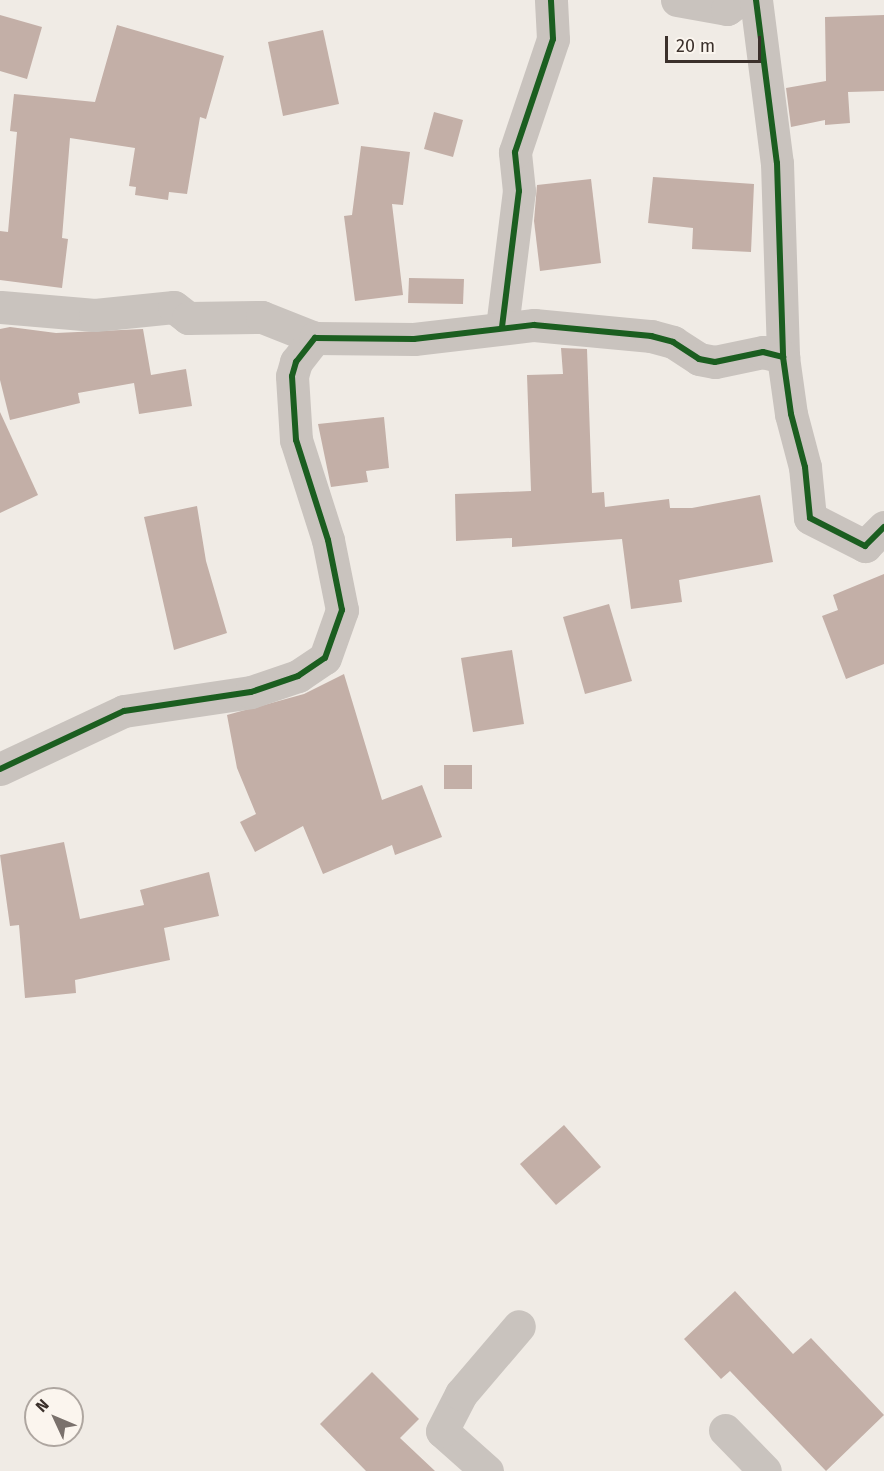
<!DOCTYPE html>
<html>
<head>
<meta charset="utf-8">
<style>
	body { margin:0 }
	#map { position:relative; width:884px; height:1471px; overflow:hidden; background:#f0ebe5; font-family:"Fira Sans",sans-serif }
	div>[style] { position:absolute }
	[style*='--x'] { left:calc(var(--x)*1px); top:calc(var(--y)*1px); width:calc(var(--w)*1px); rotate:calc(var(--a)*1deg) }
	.building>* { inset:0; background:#c3afa7 }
	.minor>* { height:33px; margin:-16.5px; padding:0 16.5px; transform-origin:16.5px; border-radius:16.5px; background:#c9c3be }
	.cycleway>* { height:6px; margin:-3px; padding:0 3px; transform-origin:3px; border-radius:3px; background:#1b5e20 }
	span { translate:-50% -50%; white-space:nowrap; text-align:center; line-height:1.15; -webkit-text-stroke:6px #fbf5ee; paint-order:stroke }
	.north { position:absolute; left:24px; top:1387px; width:60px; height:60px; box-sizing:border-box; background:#fbf5ee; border:2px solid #aea6a0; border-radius:50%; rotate:314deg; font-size:16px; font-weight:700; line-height:24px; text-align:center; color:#3b302b }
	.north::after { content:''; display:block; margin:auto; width:21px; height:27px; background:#7a716c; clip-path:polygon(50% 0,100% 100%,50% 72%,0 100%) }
	.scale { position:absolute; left:665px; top:36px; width:96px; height:27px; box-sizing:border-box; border:3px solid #3b302b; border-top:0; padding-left:8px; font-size:18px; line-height:21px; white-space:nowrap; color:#3b302b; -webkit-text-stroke:4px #fbf5ee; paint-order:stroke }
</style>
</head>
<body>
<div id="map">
	<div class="building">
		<div style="clip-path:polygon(0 15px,42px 27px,27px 79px,0 71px)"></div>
		<div style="clip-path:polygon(884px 15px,884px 91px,848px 92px,850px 123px,825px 125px,825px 120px,791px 127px,786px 88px,826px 81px,825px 17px)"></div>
		<div style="clip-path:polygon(117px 25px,224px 56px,206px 119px,200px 117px,187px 194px,169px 192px,168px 200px,135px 195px,136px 187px,129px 186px,135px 148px,70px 138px,62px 238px,68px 239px,62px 288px,0 280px,0 231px,8px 232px,17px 132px,10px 131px,14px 94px,95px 102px)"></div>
		<div style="clip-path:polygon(323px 30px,339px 104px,283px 116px,268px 42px)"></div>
		<div style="clip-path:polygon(434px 112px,463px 120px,453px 157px,424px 149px)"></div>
		<div style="clip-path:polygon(361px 146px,410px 152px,403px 205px,392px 204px,403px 295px,355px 301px,344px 216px,352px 215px)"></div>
		<div style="clip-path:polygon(653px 177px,754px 184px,751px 252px,692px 249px,693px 228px,648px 223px)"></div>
		<div style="clip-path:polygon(591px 179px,601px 263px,540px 271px,534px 221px,537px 185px)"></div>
		<div style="clip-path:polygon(409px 278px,464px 279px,463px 304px,408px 303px)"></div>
		<div style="clip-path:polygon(10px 327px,56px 333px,143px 329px,151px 375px,186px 369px,192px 406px,139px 414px,134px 383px,78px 393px,80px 403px,10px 420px,0 380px,0 329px)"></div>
		<div style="clip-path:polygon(561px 348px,587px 349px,592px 493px,604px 492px,605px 507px,669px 499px,670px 508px,692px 508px,760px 495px,773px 562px,679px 580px,682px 602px,631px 609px,622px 539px,512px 547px,512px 538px,456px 541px,455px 494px,531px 491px,527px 375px,563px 374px)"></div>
		<div style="clip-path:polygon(0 412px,38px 495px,0 513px)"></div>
		<div style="clip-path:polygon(384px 417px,389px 468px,366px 471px,368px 482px,331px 487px,318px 424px)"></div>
		<div style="clip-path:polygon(197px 506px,206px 561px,227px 633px,174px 650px,144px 517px)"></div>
		<div style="clip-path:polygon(884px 574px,884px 664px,846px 679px,822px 616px,838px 610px,833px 595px)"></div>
		<div style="clip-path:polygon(609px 604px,632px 681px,585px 694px,563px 617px)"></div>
		<div style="clip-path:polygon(512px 650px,524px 724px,473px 732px,461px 658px)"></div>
		<div style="clip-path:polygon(344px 674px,382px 800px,422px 785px,442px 837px,395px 855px,392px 845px,323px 874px,303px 826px,255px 852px,240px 822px,256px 814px,237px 768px,227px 715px,304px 694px)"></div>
		<div style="clip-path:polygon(444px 765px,472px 765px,472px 789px,444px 789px)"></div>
		<div style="clip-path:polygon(64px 842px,80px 919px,144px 905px,140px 890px,209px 872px,219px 916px,164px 928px,170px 960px,75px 980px,76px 993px,25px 998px,19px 925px,10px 926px,0 855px)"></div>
		<div style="clip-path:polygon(564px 1125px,601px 1167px,556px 1205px,520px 1164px)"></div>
		<div style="clip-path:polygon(735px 1291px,793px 1354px,811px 1338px,884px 1415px,826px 1471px,730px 1371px,721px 1379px,684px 1339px)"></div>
		<div style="clip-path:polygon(372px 1372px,419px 1419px,400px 1438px,435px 1471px,366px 1471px,320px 1424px)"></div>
	</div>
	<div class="minor">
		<div style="--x:677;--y:0;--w:51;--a:10.2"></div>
		<div style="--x:727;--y:9;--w:16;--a:-35"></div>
		<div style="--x:756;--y:0;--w:164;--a:82.7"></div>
		<div style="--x:777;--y:163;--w:194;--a:88.2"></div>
		<div style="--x:1;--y:307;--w:94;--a:4.9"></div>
		<div style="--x:95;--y:315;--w:79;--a:-5.8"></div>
		<div style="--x:174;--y:307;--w:18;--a:38"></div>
		<div style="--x:188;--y:318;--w:74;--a:-0.8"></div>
		<div style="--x:262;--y:317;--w:57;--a:21.6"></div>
		<div style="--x:502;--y:327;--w:137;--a:-82.9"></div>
		<div style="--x:519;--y:191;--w:39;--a:-96"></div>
		<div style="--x:515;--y:152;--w:119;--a:-71.4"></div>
		<div style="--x:553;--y:39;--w:39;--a:-93"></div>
		<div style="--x:0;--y:769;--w:137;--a:-25.1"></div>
		<div style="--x:124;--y:711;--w:128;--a:-8.5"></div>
		<div style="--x:251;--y:692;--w:50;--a:-18.8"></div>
		<div style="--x:298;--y:676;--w:32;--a:-34"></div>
		<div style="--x:325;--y:658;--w:51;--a:-70.5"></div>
		<div style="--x:342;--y:610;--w:71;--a:-101.3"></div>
		<div style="--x:328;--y:540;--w:105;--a:-107.7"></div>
		<div style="--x:296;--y:440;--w:64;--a:-93.6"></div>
		<div style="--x:292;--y:376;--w:15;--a:-74"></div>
		<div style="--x:296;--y:362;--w:31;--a:-52"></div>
		<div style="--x:315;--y:338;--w:99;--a:0.6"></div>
		<div style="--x:414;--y:339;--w:121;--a:-6.7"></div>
		<div style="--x:534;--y:325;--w:118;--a:5.4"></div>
		<div style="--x:651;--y:336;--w:23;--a:15"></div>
		<div style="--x:673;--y:342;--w:31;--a:33"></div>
		<div style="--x:699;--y:359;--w:16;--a:11"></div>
		<div style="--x:715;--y:362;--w:49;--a:-11.8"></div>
		<div style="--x:763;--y:352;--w:21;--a:14"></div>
		<div style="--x:783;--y:357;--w:58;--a:82"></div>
		<div style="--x:791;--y:414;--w:55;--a:75.2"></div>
		<div style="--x:805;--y:467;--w:51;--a:84.4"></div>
		<div style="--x:810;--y:518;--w:62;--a:27"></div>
		<div style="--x:865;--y:546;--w:27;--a:-45"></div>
		<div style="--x:725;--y:1430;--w:57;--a:45.7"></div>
		<div style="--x:487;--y:1471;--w:60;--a:-138.4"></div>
		<div style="--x:442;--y:1431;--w:42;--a:-62.8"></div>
		<div style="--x:461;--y:1394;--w:89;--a:-49.5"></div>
	</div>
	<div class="cycleway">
		<div style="--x:756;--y:0;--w:164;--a:82.7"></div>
		<div style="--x:777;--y:163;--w:194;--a:88.2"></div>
		<div style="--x:502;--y:327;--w:137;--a:-82.9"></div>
		<div style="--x:519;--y:191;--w:39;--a:-96"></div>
		<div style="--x:515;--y:152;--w:119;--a:-71.4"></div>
		<div style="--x:553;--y:39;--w:39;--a:-93"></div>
		<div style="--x:0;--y:769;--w:137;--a:-25.1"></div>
		<div style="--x:124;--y:711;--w:128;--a:-8.5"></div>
		<div style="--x:251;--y:692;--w:50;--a:-18.8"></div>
		<div style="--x:298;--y:676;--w:32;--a:-34"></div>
		<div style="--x:325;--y:658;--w:51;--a:-70.5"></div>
		<div style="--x:342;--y:610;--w:71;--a:-101.3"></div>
		<div style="--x:328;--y:540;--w:105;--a:-107.7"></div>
		<div style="--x:296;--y:440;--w:64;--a:-93.6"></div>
		<div style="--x:292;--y:376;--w:15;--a:-74"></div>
		<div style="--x:296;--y:362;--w:31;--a:-52"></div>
		<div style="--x:315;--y:338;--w:99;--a:0.6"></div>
		<div style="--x:414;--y:339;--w:121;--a:-6.7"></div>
		<div style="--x:534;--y:325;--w:118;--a:5.4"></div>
		<div style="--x:651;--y:336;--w:23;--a:15"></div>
		<div style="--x:673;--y:342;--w:31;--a:33"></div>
		<div style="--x:699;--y:359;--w:16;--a:11"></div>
		<div style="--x:715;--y:362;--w:49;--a:-11.8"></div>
		<div style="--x:763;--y:352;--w:21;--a:14"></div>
		<div style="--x:783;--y:357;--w:58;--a:82"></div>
		<div style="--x:791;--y:414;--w:55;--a:75.2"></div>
		<div style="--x:805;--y:467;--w:51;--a:84.4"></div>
		<div style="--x:810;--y:518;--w:62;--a:27"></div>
		<div style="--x:865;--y:546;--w:27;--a:-45"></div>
	</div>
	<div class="north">N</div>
	<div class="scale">20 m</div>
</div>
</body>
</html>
